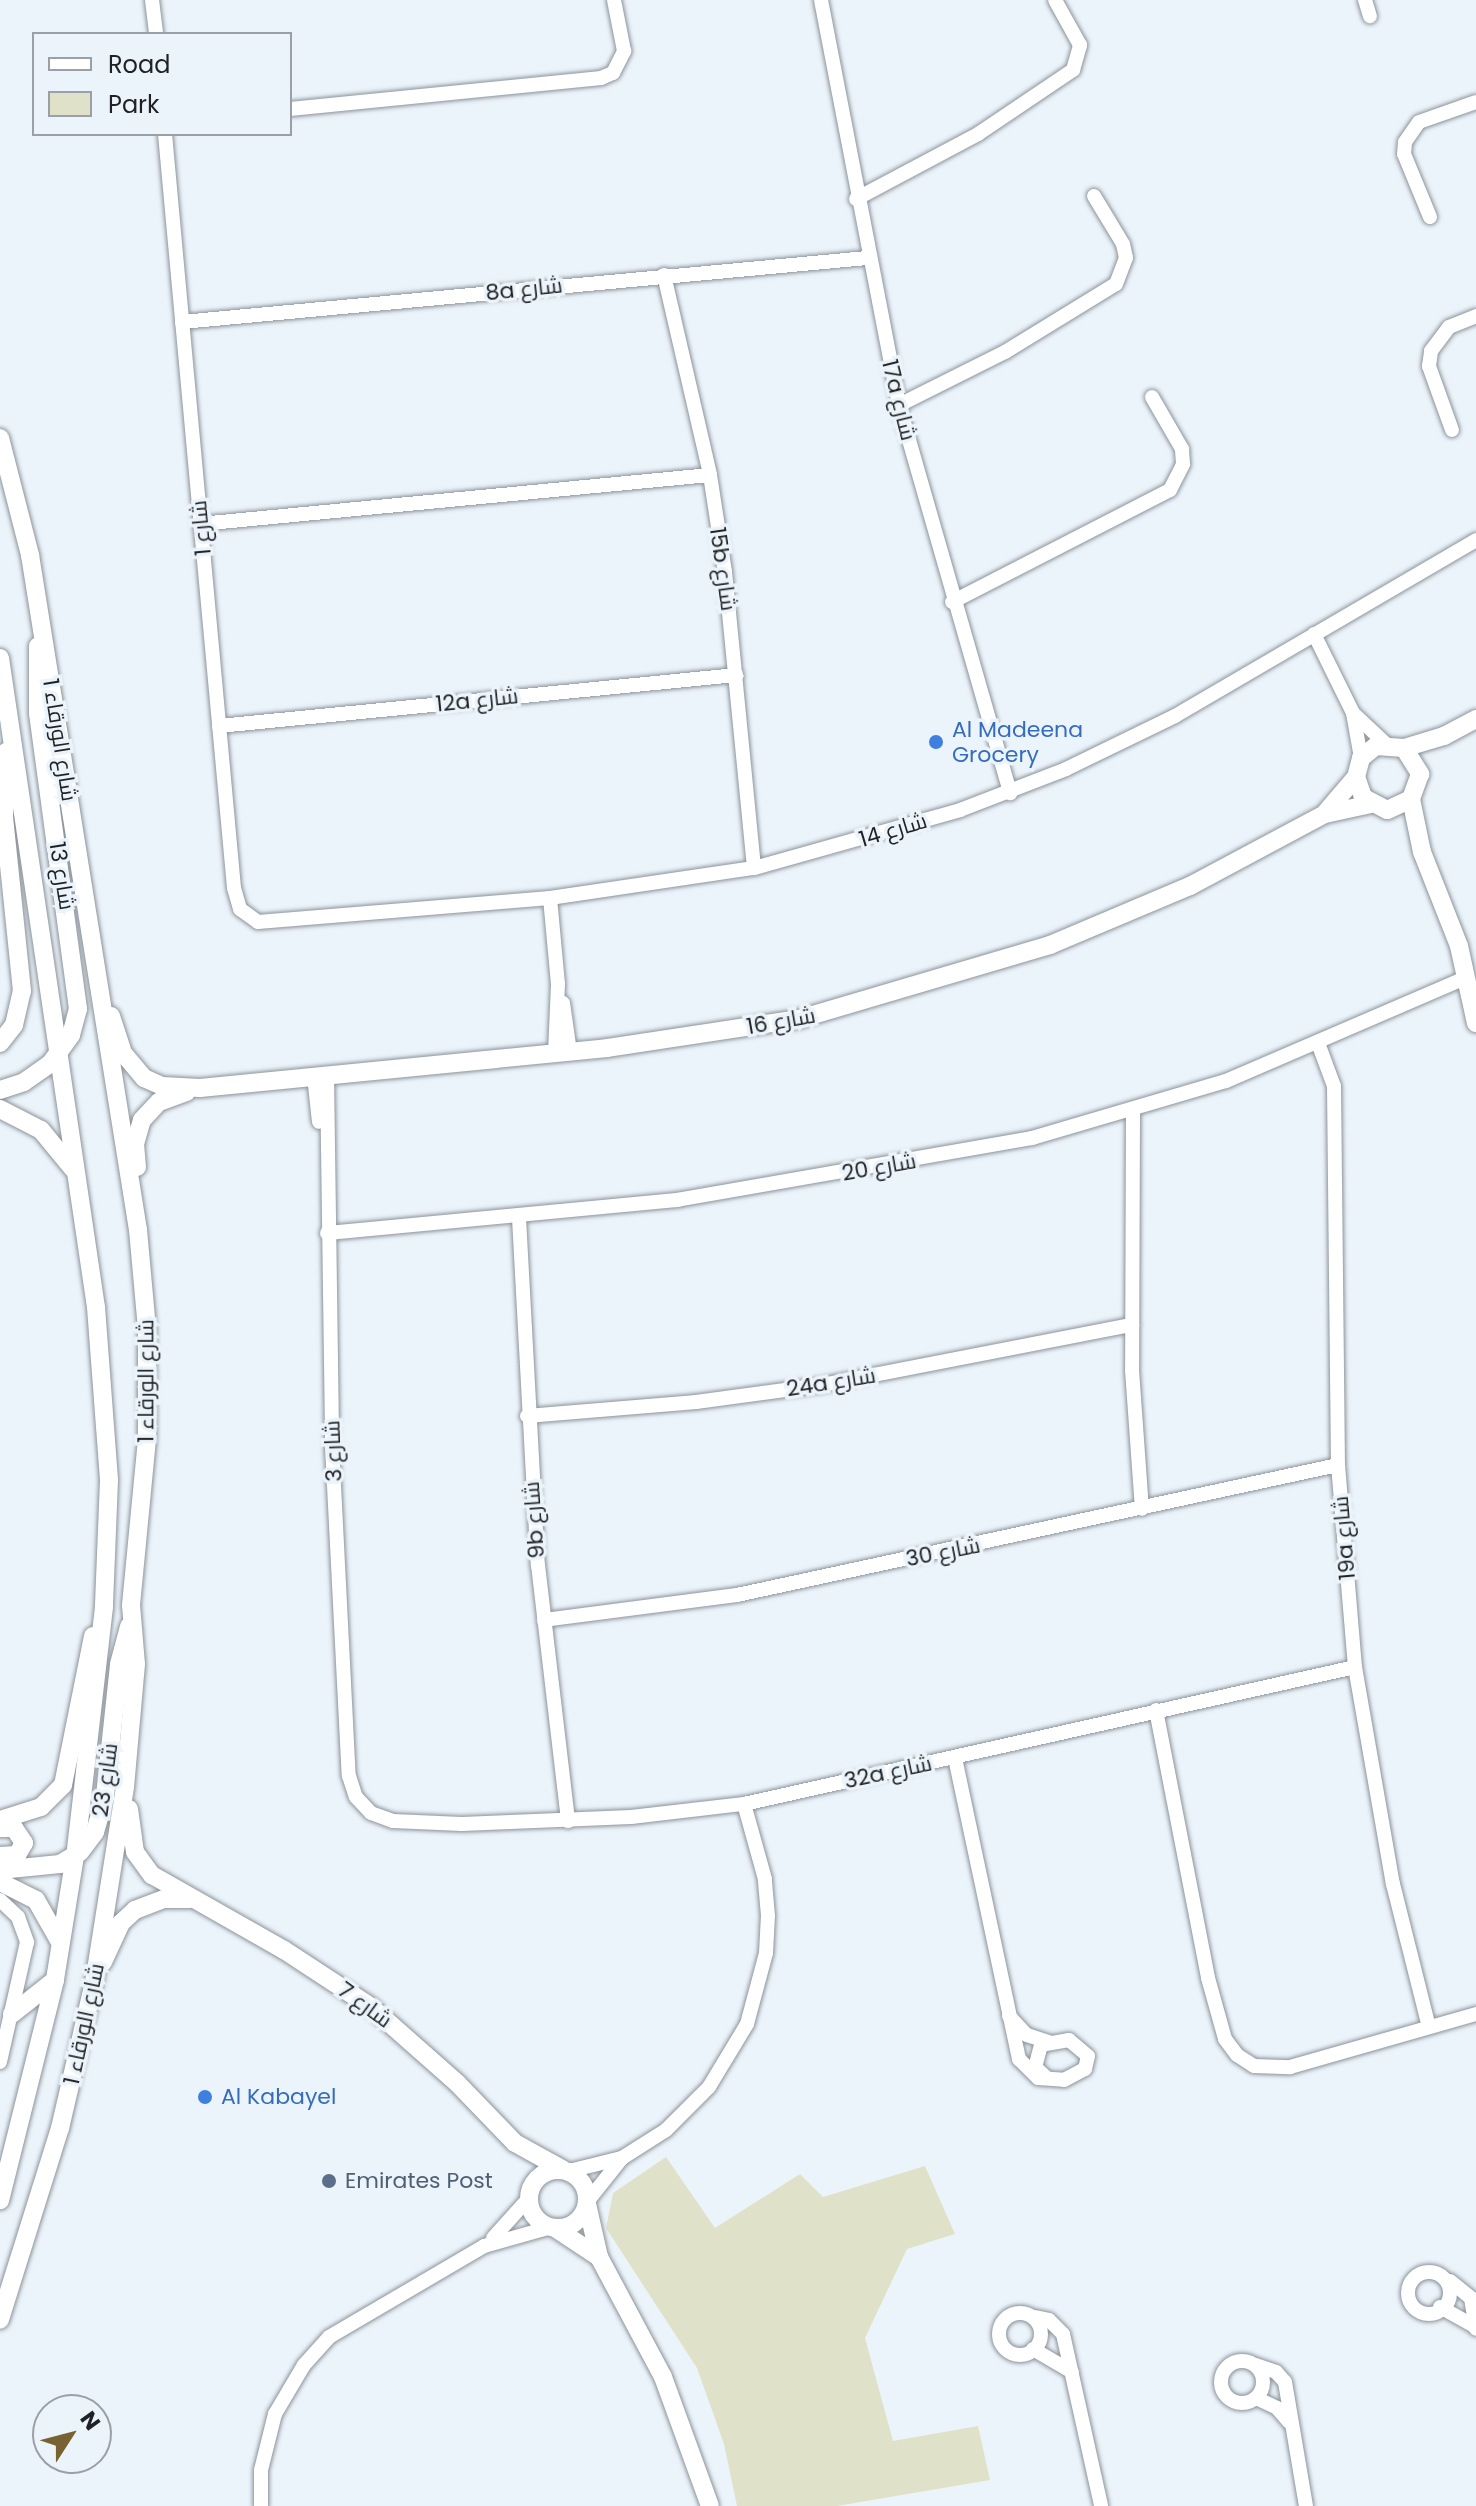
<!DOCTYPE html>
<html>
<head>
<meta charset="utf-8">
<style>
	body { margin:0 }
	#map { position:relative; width:1476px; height:2506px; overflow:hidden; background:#ecf4fb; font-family:Poppins,Cairo,sans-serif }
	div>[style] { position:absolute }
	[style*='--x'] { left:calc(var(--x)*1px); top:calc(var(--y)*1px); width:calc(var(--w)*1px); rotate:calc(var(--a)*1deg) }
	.green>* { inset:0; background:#dfe2c8 }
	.roads { filter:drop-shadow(0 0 2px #8c939a) drop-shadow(0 0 2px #8c939a) }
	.minor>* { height:14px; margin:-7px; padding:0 7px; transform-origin:7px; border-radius:7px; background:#fff }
	.minor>.ring { margin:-7px; padding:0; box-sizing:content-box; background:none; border:14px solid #fff; border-radius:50% }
	.tertiary>* { height:18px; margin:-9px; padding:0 9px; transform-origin:9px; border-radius:9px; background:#fff }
	.tertiary>.ring { margin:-9px; padding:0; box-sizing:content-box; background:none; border:18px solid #fff; border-radius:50% }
	.dots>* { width:22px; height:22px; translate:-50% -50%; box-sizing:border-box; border:4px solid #ecf4fb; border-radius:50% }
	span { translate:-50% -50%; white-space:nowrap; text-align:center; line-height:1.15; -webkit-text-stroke:7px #ecf4fb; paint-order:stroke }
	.street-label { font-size:22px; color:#1f2124 }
	.shop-label { font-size:22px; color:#366cbe }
	.left { translate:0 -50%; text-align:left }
	.service-label { font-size:22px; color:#4e5e75 }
	.legend { position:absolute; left:32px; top:32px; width:260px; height:104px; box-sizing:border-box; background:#ecf4fb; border:2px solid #9aa0a5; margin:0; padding:10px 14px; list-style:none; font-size:24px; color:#1f2124 }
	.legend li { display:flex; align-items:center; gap:16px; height:40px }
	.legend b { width:40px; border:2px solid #9aa0a5 }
	.north { position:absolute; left:32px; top:2394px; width:80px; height:80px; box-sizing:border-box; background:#ecf4fb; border:2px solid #9aa0a5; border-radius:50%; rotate:54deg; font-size:22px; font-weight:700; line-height:32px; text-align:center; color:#1f2124 }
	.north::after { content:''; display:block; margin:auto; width:28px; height:36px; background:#796232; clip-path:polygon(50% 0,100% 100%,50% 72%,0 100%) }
</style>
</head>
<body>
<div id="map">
	<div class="green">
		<div style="clip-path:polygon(666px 2157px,715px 2228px,800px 2174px,823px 2197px,925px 2166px,955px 2234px,907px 2249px,865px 2338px,893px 2441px,978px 2426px,990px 2480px,837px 2506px,737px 2506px,724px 2444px,697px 2368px,606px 2228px,613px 2193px)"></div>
	</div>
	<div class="roads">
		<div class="minor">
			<div style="--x:152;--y:0;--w:34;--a:83"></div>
			<div style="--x:821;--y:0;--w:412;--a:79.1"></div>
			<div style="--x:899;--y:405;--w:404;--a:74"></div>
			<div style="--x:1365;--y:0;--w:17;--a:73"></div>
			<div style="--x:290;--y:109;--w:313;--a:-5.7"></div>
			<div style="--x:601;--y:78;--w:13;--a:-23"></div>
			<div style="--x:613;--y:73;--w:25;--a:-63"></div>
			<div style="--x:624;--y:51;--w:52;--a:-101.1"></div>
			<div style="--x:165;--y:134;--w:757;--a:84.77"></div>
			<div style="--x:234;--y:888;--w:22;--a:74"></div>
			<div style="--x:240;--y:909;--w:22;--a:36"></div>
			<div style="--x:258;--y:922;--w:293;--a:-4.7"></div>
			<div style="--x:550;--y:898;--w:206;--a:-8.4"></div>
			<div style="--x:754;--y:868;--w:214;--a:-15.7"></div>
			<div style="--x:960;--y:810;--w:114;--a:-21.1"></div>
			<div style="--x:1066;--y:769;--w:121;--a:-25.9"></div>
			<div style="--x:1175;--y:716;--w:349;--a:-30.3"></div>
			<div style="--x:856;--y:199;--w:138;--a:-28"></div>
			<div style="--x:978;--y:134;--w:115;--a:-34"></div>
			<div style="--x:1073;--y:70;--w:26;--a:-74"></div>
			<div style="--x:1080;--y:45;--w:51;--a:-119.1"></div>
			<div style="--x:1430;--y:217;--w:68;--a:-112.4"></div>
			<div style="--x:1404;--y:154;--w:12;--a:-85"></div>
			<div style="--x:1405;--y:142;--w:24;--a:-55"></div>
			<div style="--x:1419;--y:122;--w:60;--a:-19.3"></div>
			<div style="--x:664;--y:275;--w:205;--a:77"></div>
			<div style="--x:710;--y:475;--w:98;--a:81.2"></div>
			<div style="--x:725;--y:572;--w:297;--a:84.4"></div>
			<div style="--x:182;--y:322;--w:688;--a:-5.34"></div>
			<div style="--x:899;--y:405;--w:119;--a:-26.6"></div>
			<div style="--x:1005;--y:352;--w:130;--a:-31.5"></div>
			<div style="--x:1116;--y:284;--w:28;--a:-69"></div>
			<div style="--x:1126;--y:258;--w:14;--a:-102"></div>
			<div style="--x:1123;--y:244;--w:56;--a:-121.1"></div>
			<div style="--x:1452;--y:430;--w:68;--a:-109.8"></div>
			<div style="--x:1429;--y:366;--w:15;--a:-82"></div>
			<div style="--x:1431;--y:351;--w:30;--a:-53"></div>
			<div style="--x:1449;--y:327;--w:29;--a:-22"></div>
			<div style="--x:200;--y:524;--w:512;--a:-5.49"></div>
			<div style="--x:952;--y:602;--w:245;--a:-27.2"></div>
			<div style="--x:1170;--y:490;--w:29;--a:-63"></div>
			<div style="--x:1183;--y:464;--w:15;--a:-94"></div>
			<div style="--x:1182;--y:449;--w:60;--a:-120"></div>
			<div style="--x:1314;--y:634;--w:88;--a:63.7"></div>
			<div style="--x:1353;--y:713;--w:45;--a:43.2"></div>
			<div style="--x:1353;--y:713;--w:46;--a:79.9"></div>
			<div style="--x:219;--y:726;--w:520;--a:-5.63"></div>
			<div style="--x:550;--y:898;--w:86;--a:84.7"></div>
			<div style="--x:558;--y:984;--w:69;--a:92.5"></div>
			<div style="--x:563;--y:1003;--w:49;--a:81.9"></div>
			<div style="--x:1318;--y:1043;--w:46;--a:69.6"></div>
			<div style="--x:1334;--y:1086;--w:379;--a:89.4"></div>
			<div style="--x:1338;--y:1465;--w:203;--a:85.2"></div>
			<div style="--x:1355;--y:1667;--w:220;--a:80.1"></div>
			<div style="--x:1393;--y:1884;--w:147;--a:75.9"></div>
			<div style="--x:327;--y:1075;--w:371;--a:89.2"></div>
			<div style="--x:332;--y:1446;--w:330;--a:87.1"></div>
			<div style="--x:349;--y:1776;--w:22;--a:72"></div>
			<div style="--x:356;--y:1797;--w:22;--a:47"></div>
			<div style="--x:371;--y:1813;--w:23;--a:20"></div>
			<div style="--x:393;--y:1821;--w:69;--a:2.5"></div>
			<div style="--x:462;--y:1824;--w:169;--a:-2.4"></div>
			<div style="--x:631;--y:1817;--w:114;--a:-6.6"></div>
			<div style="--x:744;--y:1804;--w:626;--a:-12.64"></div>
			<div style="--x:314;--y:1076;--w:46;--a:83.8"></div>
			<div style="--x:1133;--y:1111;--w:259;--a:90.2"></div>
			<div style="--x:1132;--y:1370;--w:139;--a:85.9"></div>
			<div style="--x:519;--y:1218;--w:348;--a:86.9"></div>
			<div style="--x:538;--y:1565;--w:258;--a:83.3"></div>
			<div style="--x:327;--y:1233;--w:352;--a:-5.4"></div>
			<div style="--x:677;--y:1200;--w:360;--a:-9.9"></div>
			<div style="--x:1032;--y:1138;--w:202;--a:-16.4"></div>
			<div style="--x:1226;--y:1081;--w:262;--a:-23.3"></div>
			<div style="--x:527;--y:1416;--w:170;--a:-4.7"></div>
			<div style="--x:696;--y:1402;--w:127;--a:-7.7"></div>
			<div style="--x:822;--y:1385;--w:316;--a:-11"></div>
			<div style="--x:544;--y:1620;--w:195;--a:-7.4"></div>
			<div style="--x:737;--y:1595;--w:615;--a:-12.21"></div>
			<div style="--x:1156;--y:1710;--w:273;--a:79"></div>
			<div style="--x:1208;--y:1978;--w:63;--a:74.4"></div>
			<div style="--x:1225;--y:2039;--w:20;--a:53"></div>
			<div style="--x:1237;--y:2055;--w:20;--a:33"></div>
			<div style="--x:1254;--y:2066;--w:36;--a:2"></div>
			<div style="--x:1290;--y:2067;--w:193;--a:-15.9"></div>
			<div style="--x:955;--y:1758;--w:308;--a:78"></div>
			<div style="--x:1019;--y:2059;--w:27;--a:45"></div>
			<div style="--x:1038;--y:2078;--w:26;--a:4"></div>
			<div style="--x:1064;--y:2080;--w:24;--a:-28"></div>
			<div style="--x:1085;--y:2069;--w:13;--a:-77"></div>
			<div style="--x:1088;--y:2056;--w:25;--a:-140"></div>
			<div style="--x:1069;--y:2040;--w:28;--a:170"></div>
			<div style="--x:1041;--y:2045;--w:23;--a:105"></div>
			<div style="--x:1035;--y:2067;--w:16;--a:43"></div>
			<div style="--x:0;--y:1900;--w:25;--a:43"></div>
			<div style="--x:18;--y:1917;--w:27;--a:70"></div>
			<div style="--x:27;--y:1942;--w:123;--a:102.7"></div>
			<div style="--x:1009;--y:2016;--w:26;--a:47"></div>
			<div style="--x:1027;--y:2035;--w:23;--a:18"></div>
			<div style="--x:569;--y:2171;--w:55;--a:-13.8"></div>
			<div style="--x:622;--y:2158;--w:52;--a:-32.5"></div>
			<div style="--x:666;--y:2130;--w:61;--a:-45"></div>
			<div style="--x:709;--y:2087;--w:74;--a:-58.9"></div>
			<div style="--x:747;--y:2024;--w:73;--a:-75"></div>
			<div style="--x:766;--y:1953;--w:37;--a:-87"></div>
			<div style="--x:768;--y:1916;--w:37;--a:-95"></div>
			<div style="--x:765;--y:1879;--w:78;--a:-105.6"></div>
			<div style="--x:587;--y:2202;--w:56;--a:-51.5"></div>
			<div style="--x:493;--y:2238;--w:54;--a:-48"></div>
			<div class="ring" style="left:1408px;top:2272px;width:28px;height:28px"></div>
			<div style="--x:1450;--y:2281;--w:27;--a:39"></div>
			<div style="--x:1471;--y:2298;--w:31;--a:81"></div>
			<div style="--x:1440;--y:2307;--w:41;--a:29.1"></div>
			<div class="ring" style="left:999px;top:2313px;width:28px;height:28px"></div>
			<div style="--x:1035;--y:2317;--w:14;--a:12"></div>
			<div style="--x:1049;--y:2320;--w:20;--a:45"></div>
			<div style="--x:1063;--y:2334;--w:176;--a:77.5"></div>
			<div style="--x:1033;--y:2349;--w:45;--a:30.5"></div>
			<div class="ring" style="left:1221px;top:2361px;width:28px;height:28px"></div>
			<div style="--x:1256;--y:2365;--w:21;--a:19"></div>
			<div style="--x:1276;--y:2372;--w:13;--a:48"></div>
			<div style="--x:1285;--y:2382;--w:126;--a:80.4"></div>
			<div style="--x:1256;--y:2398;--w:23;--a:25"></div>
			<div style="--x:1277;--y:2408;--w:18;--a:49"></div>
			<div style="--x:261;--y:2506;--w:36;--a:-90"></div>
			<div style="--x:261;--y:2470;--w:58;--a:-76"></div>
			<div style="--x:275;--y:2414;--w:57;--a:-59.4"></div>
			<div style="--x:304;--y:2365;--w:38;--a:-48"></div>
			<div style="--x:329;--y:2337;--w:180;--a:-30.4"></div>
			<div style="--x:484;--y:2246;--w:70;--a:-15.8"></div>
		</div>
		<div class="tertiary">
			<div style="--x:0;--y:438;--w:121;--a:75.6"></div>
			<div style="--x:30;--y:555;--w:684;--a:80.91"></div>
			<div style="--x:138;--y:1230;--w:99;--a:84.8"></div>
			<div style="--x:147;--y:1329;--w:110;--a:90"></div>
			<div style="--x:147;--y:1439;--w:167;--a:95.5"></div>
			<div style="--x:131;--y:1605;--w:59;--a:85.2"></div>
			<div style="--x:136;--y:1664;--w:123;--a:95.1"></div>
			<div style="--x:125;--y:1787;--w:197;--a:99"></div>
			<div style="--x:94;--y:1982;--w:150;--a:103.1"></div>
			<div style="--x:60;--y:2128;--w:201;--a:107.4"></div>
			<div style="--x:0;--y:658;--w:656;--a:81.59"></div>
			<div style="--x:96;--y:1307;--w:173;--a:85.7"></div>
			<div style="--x:109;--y:1480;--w:127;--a:92.3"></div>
			<div style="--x:104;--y:1607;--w:251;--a:96.6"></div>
			<div style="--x:75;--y:1856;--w:126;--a:99.2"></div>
			<div style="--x:55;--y:1980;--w:227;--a:104"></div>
			<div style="--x:1404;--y:748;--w:42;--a:-16.7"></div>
			<div style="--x:1444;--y:736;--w:36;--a:-28"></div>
			<div style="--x:1411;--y:799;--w:54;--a:78.3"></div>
			<div style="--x:1422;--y:852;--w:101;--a:68.5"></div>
			<div style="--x:1459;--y:946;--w:79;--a:77.6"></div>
			<div style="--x:1326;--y:812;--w:46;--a:-49.4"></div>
			<div style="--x:1356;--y:777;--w:20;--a:-75"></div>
			<div style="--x:1361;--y:758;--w:19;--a:-39"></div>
			<div style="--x:1376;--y:746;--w:28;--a:4"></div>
			<div style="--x:1404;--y:748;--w:31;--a:58"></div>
			<div style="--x:1420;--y:774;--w:27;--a:110"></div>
			<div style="--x:1411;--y:799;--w:26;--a:155"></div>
			<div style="--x:1387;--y:810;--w:27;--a:-152"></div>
			<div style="--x:1363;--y:797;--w:21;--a:-109"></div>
			<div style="--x:111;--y:1016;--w:39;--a:72"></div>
			<div style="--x:123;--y:1053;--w:33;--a:50"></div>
			<div style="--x:144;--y:1078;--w:20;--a:24"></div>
			<div style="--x:162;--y:1086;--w:38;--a:3"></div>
			<div style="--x:200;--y:1088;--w:409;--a:-5.6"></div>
			<div style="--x:607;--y:1048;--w:194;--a:-8.6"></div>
			<div style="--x:799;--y:1019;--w:262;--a:-16.4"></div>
			<div style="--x:1050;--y:945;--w:152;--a:-22.9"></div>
			<div style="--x:1190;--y:886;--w:153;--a:-28.1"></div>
			<div style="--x:1325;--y:814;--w:47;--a:-12.3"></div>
			<div style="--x:0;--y:1043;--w:23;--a:-52"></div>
			<div style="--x:14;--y:1025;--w:35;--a:-77"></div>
			<div style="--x:22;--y:991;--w:174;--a:-95.9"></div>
			<div style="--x:4;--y:818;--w:66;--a:-88.3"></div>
			<div style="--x:0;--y:1090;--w:25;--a:-18"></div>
			<div style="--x:24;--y:1082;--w:32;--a:-35"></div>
			<div style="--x:50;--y:1064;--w:36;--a:-54"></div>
			<div style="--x:71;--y:1035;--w:27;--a:-75"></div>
			<div style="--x:78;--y:1009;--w:298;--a:-97.7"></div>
			<div style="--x:38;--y:714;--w:68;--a:-90"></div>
			<div style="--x:0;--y:1109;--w:46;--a:27.1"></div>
			<div style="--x:41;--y:1130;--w:50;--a:50.6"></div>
			<div style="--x:137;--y:1167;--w:23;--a:-95"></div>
			<div style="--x:135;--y:1144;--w:25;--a:-74"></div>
			<div style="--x:142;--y:1120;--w:25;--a:-47"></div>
			<div style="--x:159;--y:1102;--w:29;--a:-20"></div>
			<div style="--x:129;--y:1809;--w:43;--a:82.1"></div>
			<div style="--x:135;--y:1852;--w:29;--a:54"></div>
			<div style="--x:152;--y:1875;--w:152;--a:29.6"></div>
			<div style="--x:284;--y:1950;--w:104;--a:33.2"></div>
			<div style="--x:371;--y:2007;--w:116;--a:41.5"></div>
			<div style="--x:458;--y:2084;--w:82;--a:46"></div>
			<div style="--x:515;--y:2143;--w:54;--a:29"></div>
			<div style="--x:0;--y:1820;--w:43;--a:-17.6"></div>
			<div style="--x:41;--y:1807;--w:31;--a:-45"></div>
			<div style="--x:63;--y:1785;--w:152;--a:-78.6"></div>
			<div style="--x:0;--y:1828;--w:14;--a:0"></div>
			<div style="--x:14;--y:1828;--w:18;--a:56"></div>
			<div style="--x:24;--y:1843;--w:14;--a:120"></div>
			<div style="--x:17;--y:1855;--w:17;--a:177"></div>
			<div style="--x:0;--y:1870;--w:60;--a:-5.7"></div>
			<div style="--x:60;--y:1864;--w:23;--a:-31"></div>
			<div style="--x:80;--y:1852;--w:25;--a:-53"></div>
			<div style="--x:95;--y:1832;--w:37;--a:-74"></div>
			<div style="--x:105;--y:1796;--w:133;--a:-83.9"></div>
			<div style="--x:119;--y:1664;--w:39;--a:-75"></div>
			<div style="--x:0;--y:1882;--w:40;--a:26.6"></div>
			<div style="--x:36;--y:1900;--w:48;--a:60.3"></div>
			<div style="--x:103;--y:1962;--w:43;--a:-65.2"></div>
			<div style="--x:121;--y:1923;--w:19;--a:-43"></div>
			<div style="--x:135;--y:1910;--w:31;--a:-21"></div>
			<div style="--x:164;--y:1899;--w:26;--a:0"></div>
			<div style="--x:12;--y:2014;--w:55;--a:-38.3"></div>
			<div class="ring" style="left:529px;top:2170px;width:40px;height:40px"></div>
			<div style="--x:587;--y:2204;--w:54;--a:77.2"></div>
			<div style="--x:599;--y:2257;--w:136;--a:61.9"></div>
			<div style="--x:663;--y:2377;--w:137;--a:70"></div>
			<div style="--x:555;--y:2228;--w:53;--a:33.4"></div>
		</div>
	</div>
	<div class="dots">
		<div style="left:936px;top:742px;background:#3f7fe0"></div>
		<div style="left:205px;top:2097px;background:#3f7fe0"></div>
		<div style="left:329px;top:2181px;background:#5c6f8a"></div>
	</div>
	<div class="street-label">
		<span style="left:524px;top:289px;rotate:-6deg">8a شارع</span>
		<span style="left:899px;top:400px;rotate:76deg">17a شارع</span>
		<span style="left:201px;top:528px;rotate:-95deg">شارع 1</span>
		<span style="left:723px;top:569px;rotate:82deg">15b شارع</span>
		<span style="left:477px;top:700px;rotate:-6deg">12a شارع</span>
		<span style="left:60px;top:740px;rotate:81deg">شارع الورقاء 1</span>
		<span style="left:893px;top:830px;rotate:-17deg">شارع 14</span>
		<span style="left:62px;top:876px;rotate:81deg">شارع 13</span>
		<span style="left:781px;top:1021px;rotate:-10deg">شارع 16</span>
		<span style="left:879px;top:1167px;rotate:-10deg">شارع 20</span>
		<span style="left:146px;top:1381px;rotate:-90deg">شارع الورقاء 1</span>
		<span style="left:831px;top:1382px;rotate:-9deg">24a شارع</span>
		<span style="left:333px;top:1451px;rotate:-92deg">شارع 3</span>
		<span style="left:534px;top:1520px;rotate:-94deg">9b شارع</span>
		<span style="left:1344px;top:1538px;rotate:-95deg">19a شارع</span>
		<span style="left:943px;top:1552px;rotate:-11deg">شارع 30</span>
		<span style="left:888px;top:1772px;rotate:-12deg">32a شارع</span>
		<span style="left:105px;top:1780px;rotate:-82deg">شارع 23</span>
		<span style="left:365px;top:2005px;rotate:36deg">شارع 7</span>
		<span style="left:84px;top:2024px;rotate:-78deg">شارع الورقاء 1</span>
	</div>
	<div class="shop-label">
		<span class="left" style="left:952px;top:742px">Al Madeena<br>Grocery</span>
		<span class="left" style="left:221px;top:2097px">Al Kabayel</span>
	</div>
	<div class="service-label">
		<span class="left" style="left:345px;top:2181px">Emirates Post</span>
	</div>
	<ul class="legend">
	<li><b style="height:10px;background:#fff"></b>Road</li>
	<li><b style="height:22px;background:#dfe2c8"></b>Park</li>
	</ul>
	<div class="north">N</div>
</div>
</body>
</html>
